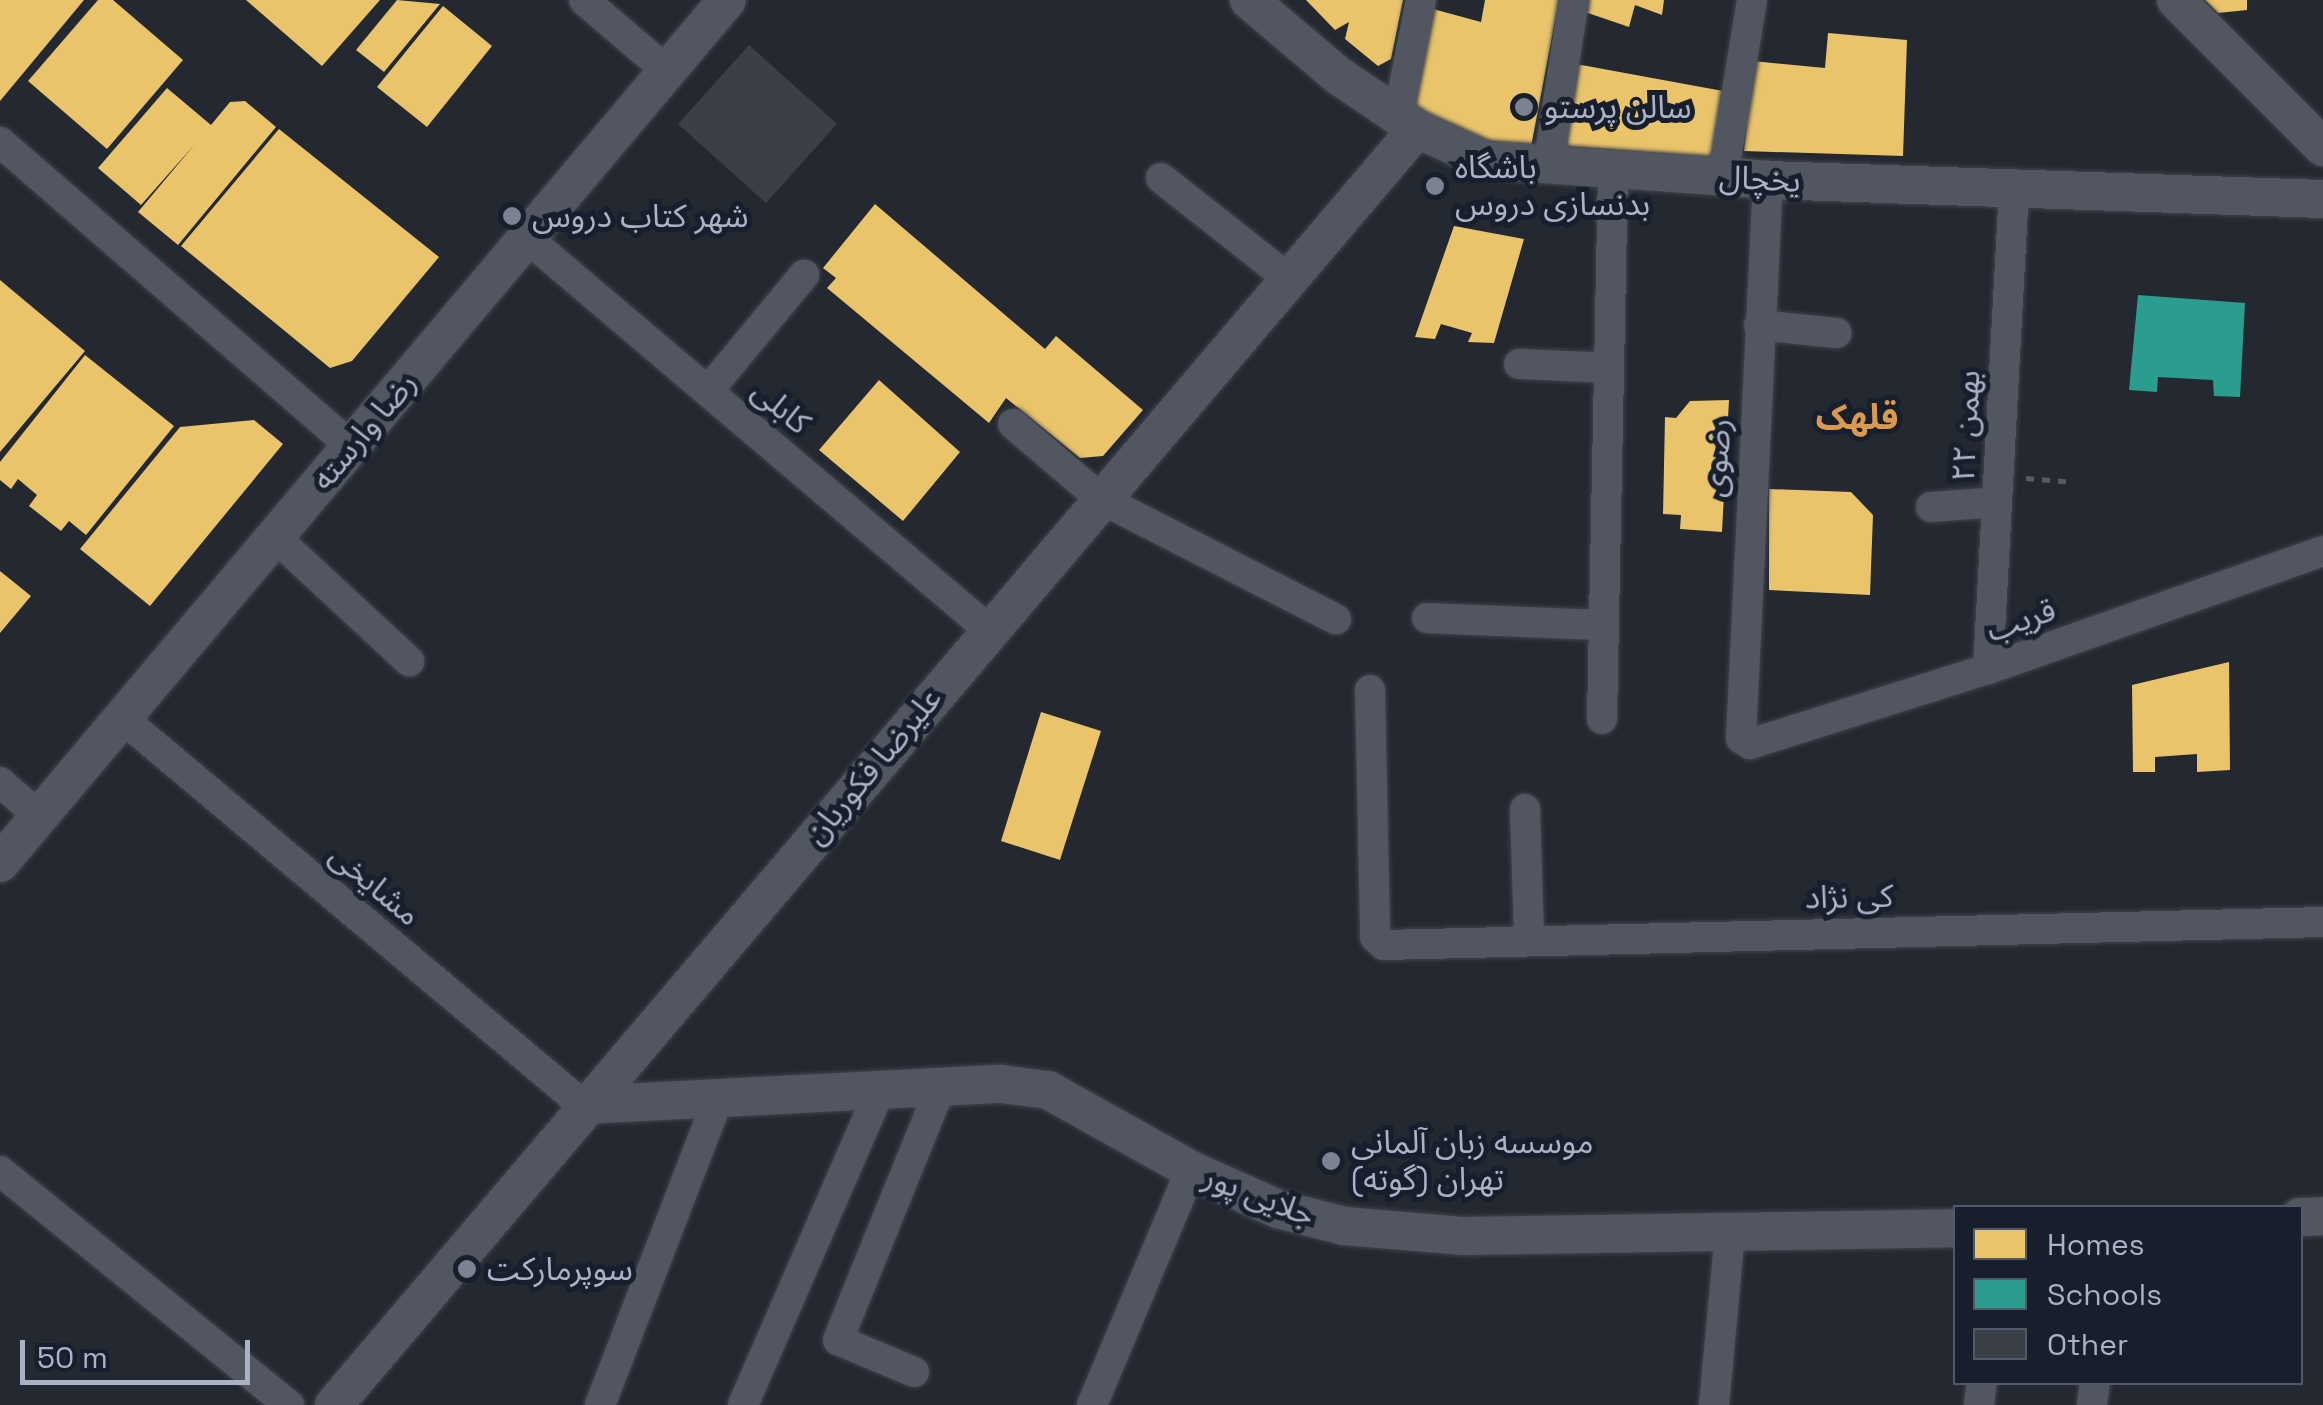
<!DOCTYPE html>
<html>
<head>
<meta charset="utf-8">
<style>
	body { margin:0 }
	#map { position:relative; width:2323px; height:1405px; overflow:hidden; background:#242831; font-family:"Space Grotesk","Noto Sans Arabic",sans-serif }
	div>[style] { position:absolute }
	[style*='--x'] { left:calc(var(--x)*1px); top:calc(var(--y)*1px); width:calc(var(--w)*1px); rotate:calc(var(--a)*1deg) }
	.homes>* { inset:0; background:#e9c46a }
	.schools>* { inset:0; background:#2a9d8f }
	.building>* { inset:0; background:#3b3f48 }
	.path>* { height:5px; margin-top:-2.5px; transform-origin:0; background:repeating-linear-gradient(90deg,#565b64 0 8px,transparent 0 16px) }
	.roads { filter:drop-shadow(0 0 2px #40434b) drop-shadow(0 0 2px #40434b) }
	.minor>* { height:30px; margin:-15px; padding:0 15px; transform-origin:15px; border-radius:15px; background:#525660 }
	.tertiary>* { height:38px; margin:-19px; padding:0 19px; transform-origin:19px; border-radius:19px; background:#525660 }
	.dots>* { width:28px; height:28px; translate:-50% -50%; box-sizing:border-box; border:5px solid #171e2c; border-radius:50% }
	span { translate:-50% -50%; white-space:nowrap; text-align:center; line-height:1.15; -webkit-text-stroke:10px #171e2c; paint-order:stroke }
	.poi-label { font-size:32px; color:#abb2c5 }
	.left { translate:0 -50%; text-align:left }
	.street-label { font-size:32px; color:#abb2c5 }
	.neighbourhood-label { font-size:35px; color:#da9951; font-weight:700 }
	.legend { position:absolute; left:1953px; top:1205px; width:350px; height:180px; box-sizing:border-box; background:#171e2c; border:2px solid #525969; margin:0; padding:12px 18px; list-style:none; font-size:30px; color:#abb2c5 }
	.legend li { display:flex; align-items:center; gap:20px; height:50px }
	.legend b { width:50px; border:2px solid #525969 }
	.scale { position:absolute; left:20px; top:1340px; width:230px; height:45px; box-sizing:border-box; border:5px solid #abb2c5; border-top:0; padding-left:12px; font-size:30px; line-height:35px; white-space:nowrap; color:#abb2c5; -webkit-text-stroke:8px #171e2c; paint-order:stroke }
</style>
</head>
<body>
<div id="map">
	<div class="homes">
		<div style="clip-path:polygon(0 0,84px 0,0 101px)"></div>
		<div style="clip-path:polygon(98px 0,113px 0,183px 60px,107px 149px,28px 81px)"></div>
		<div style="clip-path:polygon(246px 0,380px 0,322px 66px)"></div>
		<div style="clip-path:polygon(397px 0,440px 4px,384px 72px,356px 50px)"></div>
		<div style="clip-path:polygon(1306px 0,1403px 0,1391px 59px,1378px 66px,1345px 39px,1349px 22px,1335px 30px)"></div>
		<div style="clip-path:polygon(1485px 0,1559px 0,1531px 147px,1459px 136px,1411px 104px,1433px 9px,1481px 22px)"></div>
		<div style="clip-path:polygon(1583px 0,1664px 0,1662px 15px,1635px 5px,1629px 27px,1582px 11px)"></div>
		<div style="clip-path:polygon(2205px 0,2247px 0,2247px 10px,2218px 13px)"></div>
		<div style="clip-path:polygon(443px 6px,492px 46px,427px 127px,377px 87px)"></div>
		<div style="clip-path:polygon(1828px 33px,1907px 40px,1903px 156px,1744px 151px,1753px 61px,1825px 68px)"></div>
		<div style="clip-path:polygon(1576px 64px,1723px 91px,1712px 157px,1565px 146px)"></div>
		<div style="clip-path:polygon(167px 88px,211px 125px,230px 102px,245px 101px,276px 127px,178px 245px,138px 212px,195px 144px,141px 205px,98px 168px)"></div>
		<div style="clip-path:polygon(279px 129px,439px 257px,352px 361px,330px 368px,181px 246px)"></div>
		<div style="clip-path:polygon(875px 204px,1045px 349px,1056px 336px,1143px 410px,1103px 456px,1080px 458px,1006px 398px,989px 423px,827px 288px,836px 278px,823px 268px)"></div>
		<div style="clip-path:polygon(1454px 226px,1524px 239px,1494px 343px,1468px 342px,1472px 333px,1441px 324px,1435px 339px,1415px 337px)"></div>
		<div style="clip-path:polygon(0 280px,85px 351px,0 452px)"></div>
		<div style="clip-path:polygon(85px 355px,174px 426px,86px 535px,69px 521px,61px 531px,29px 506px,37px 495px,18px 479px,11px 489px,0 480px,0 462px)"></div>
		<div style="clip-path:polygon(879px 380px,960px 452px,903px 521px,819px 450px)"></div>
		<div style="clip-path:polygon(1729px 400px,1722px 532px,1680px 529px,1681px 515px,1663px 514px,1665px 417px,1676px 418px,1690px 401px)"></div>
		<div style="clip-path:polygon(254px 420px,283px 444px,150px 606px,80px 549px,180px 427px)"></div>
		<div style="clip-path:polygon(1769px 489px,1851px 492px,1873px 515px,1870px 595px,1769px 590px)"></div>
		<div style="clip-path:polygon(0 571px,31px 596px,0 633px)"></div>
		<div style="clip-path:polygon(2229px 662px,2230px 770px,2197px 772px,2197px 754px,2155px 757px,2155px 772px,2133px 772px,2132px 685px)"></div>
		<div style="clip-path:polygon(1041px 712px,1101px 731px,1060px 860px,1001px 841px)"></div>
	</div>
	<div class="schools">
		<div style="clip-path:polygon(2138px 295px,2245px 303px,2240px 397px,2214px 396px,2213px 380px,2158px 377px,2157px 392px,2129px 390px)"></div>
	</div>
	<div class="building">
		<div style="clip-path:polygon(749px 45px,837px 124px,766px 203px,678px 124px)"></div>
	</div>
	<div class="path">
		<div style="--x:2026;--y:478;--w:48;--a:4.8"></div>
	</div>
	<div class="roads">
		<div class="minor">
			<div style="--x:584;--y:0;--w:109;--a:40.5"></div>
			<div style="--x:1398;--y:116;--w:118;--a:-78.8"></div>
			<div style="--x:0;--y:142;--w:464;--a:40.9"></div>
			<div style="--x:1548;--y:166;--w:168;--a:-81.1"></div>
			<div style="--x:1723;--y:177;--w:179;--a:-80.7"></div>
			<div style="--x:1161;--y:178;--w:163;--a:38.3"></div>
			<div style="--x:1768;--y:180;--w:559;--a:92.77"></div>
			<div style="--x:1741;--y:738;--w:11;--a:34"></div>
			<div style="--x:1750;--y:744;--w:250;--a:-17.5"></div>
			<div style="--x:1988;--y:669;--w:355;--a:-19.4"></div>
			<div style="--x:527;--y:238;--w:606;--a:40.31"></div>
			<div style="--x:1759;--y:325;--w:78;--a:5.9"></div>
			<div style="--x:1519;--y:364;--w:90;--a:2.5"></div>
			<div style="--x:708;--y:391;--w:151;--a:-50.4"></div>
			<div style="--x:1013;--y:424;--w:116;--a:40.4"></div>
			<div style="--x:1101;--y:499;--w:264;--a:27.1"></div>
			<div style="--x:1931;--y:507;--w:66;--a:-4.3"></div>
			<div style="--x:275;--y:537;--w:183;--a:42.8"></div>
			<div style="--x:1427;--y:618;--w:177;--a:2.3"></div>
			<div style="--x:1988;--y:669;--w:484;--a:-86.9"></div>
			<div style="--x:1370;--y:690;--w:247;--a:88.8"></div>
			<div style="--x:1375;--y:937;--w:12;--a:42"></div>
			<div style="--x:1384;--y:945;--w:939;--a:-1.4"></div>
			<div style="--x:122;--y:718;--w:602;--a:40.01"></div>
			<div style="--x:1602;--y:719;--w:548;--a:-88.85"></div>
			<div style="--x:0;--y:782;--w:52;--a:41.1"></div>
			<div style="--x:1525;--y:809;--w:129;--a:88.2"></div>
			<div style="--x:0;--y:1171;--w:372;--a:39"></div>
			<div style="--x:914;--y:1372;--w:82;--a:-157.2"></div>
			<div style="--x:838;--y:1340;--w:271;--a:-67.9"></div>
			<div style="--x:600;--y:1405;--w:328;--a:-68.9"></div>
			<div style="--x:743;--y:1405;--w:341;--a:-66.5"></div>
			<div style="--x:1092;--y:1405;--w:255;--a:-67.2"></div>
			<div style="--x:1714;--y:1405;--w:174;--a:-84.7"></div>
			<div style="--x:1979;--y:1405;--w:23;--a:-83"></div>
			<div style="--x:2092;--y:1405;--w:23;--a:-83"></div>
		</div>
		<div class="tertiary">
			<div style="--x:1249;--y:0;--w:118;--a:40.2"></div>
			<div style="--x:1339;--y:76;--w:94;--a:34.2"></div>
			<div style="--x:1417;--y:129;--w:75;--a:24.5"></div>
			<div style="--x:1485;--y:160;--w:284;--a:4"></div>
			<div style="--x:1768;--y:180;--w:555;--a:1.96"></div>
			<div style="--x:2176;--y:0;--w:208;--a:45"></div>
			<div style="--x:0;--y:863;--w:1128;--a:-49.89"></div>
			<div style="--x:583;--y:1105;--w:419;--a:-2.9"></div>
			<div style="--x:1001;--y:1084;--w:47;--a:7.3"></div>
			<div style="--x:1048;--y:1090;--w:164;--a:29.2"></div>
			<div style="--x:1191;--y:1170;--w:95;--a:24.1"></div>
			<div style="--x:1278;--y:1209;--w:68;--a:14.4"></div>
			<div style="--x:1344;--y:1226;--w:118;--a:4.8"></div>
			<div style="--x:1462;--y:1236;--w:494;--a:-0.9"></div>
			<div style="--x:2300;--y:1217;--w:23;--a:-2"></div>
			<div style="--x:334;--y:1405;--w:1674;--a:-49.68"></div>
		</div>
	</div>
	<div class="dots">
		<div style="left:1524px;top:107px;background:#7c8291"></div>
		<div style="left:1435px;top:186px;background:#7c8291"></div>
		<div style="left:512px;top:216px;background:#7c8291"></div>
		<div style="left:1331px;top:1161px;background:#7c8291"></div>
		<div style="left:467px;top:1269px;background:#7c8291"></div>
	</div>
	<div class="poi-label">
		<span class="left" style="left:1544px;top:107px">سالن پرستو</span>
		<span class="left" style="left:1455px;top:186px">باشگاه<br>بدنسازی دروس</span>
		<span class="left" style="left:532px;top:216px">شهر کتاب دروس</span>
		<span class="left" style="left:1351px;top:1161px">موسسه زبان آلمانی<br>تهران (گوته)</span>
		<span class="left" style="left:487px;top:1269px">سوپرمارکت</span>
	</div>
	<div class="street-label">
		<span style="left:1760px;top:179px;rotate:3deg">یخچال</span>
		<span style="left:781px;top:407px;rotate:40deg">کابلی</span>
		<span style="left:1966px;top:426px;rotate:-87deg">۲۲ بهمن</span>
		<span style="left:364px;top:431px;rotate:-50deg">رضا وارسته</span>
		<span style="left:1717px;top:458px;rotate:-87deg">رضوی</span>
		<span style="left:2021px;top:620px;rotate:-19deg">قریب</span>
		<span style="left:873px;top:766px;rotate:-50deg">علیرضا فکوریان</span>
		<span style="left:375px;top:885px;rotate:40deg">مشایخی</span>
		<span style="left:1849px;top:897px;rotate:-1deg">کی نژاد</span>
		<span style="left:1259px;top:1196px;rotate:21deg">جلایی پور</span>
	</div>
	<div class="neighbourhood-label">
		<span style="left:1857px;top:417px">قلهک</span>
	</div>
	<ul class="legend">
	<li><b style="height:28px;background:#e9c46a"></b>Homes</li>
	<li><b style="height:28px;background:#2a9d8f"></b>Schools</li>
	<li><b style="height:28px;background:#3b3f48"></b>Other</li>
	</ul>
	<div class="scale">50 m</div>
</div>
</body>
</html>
